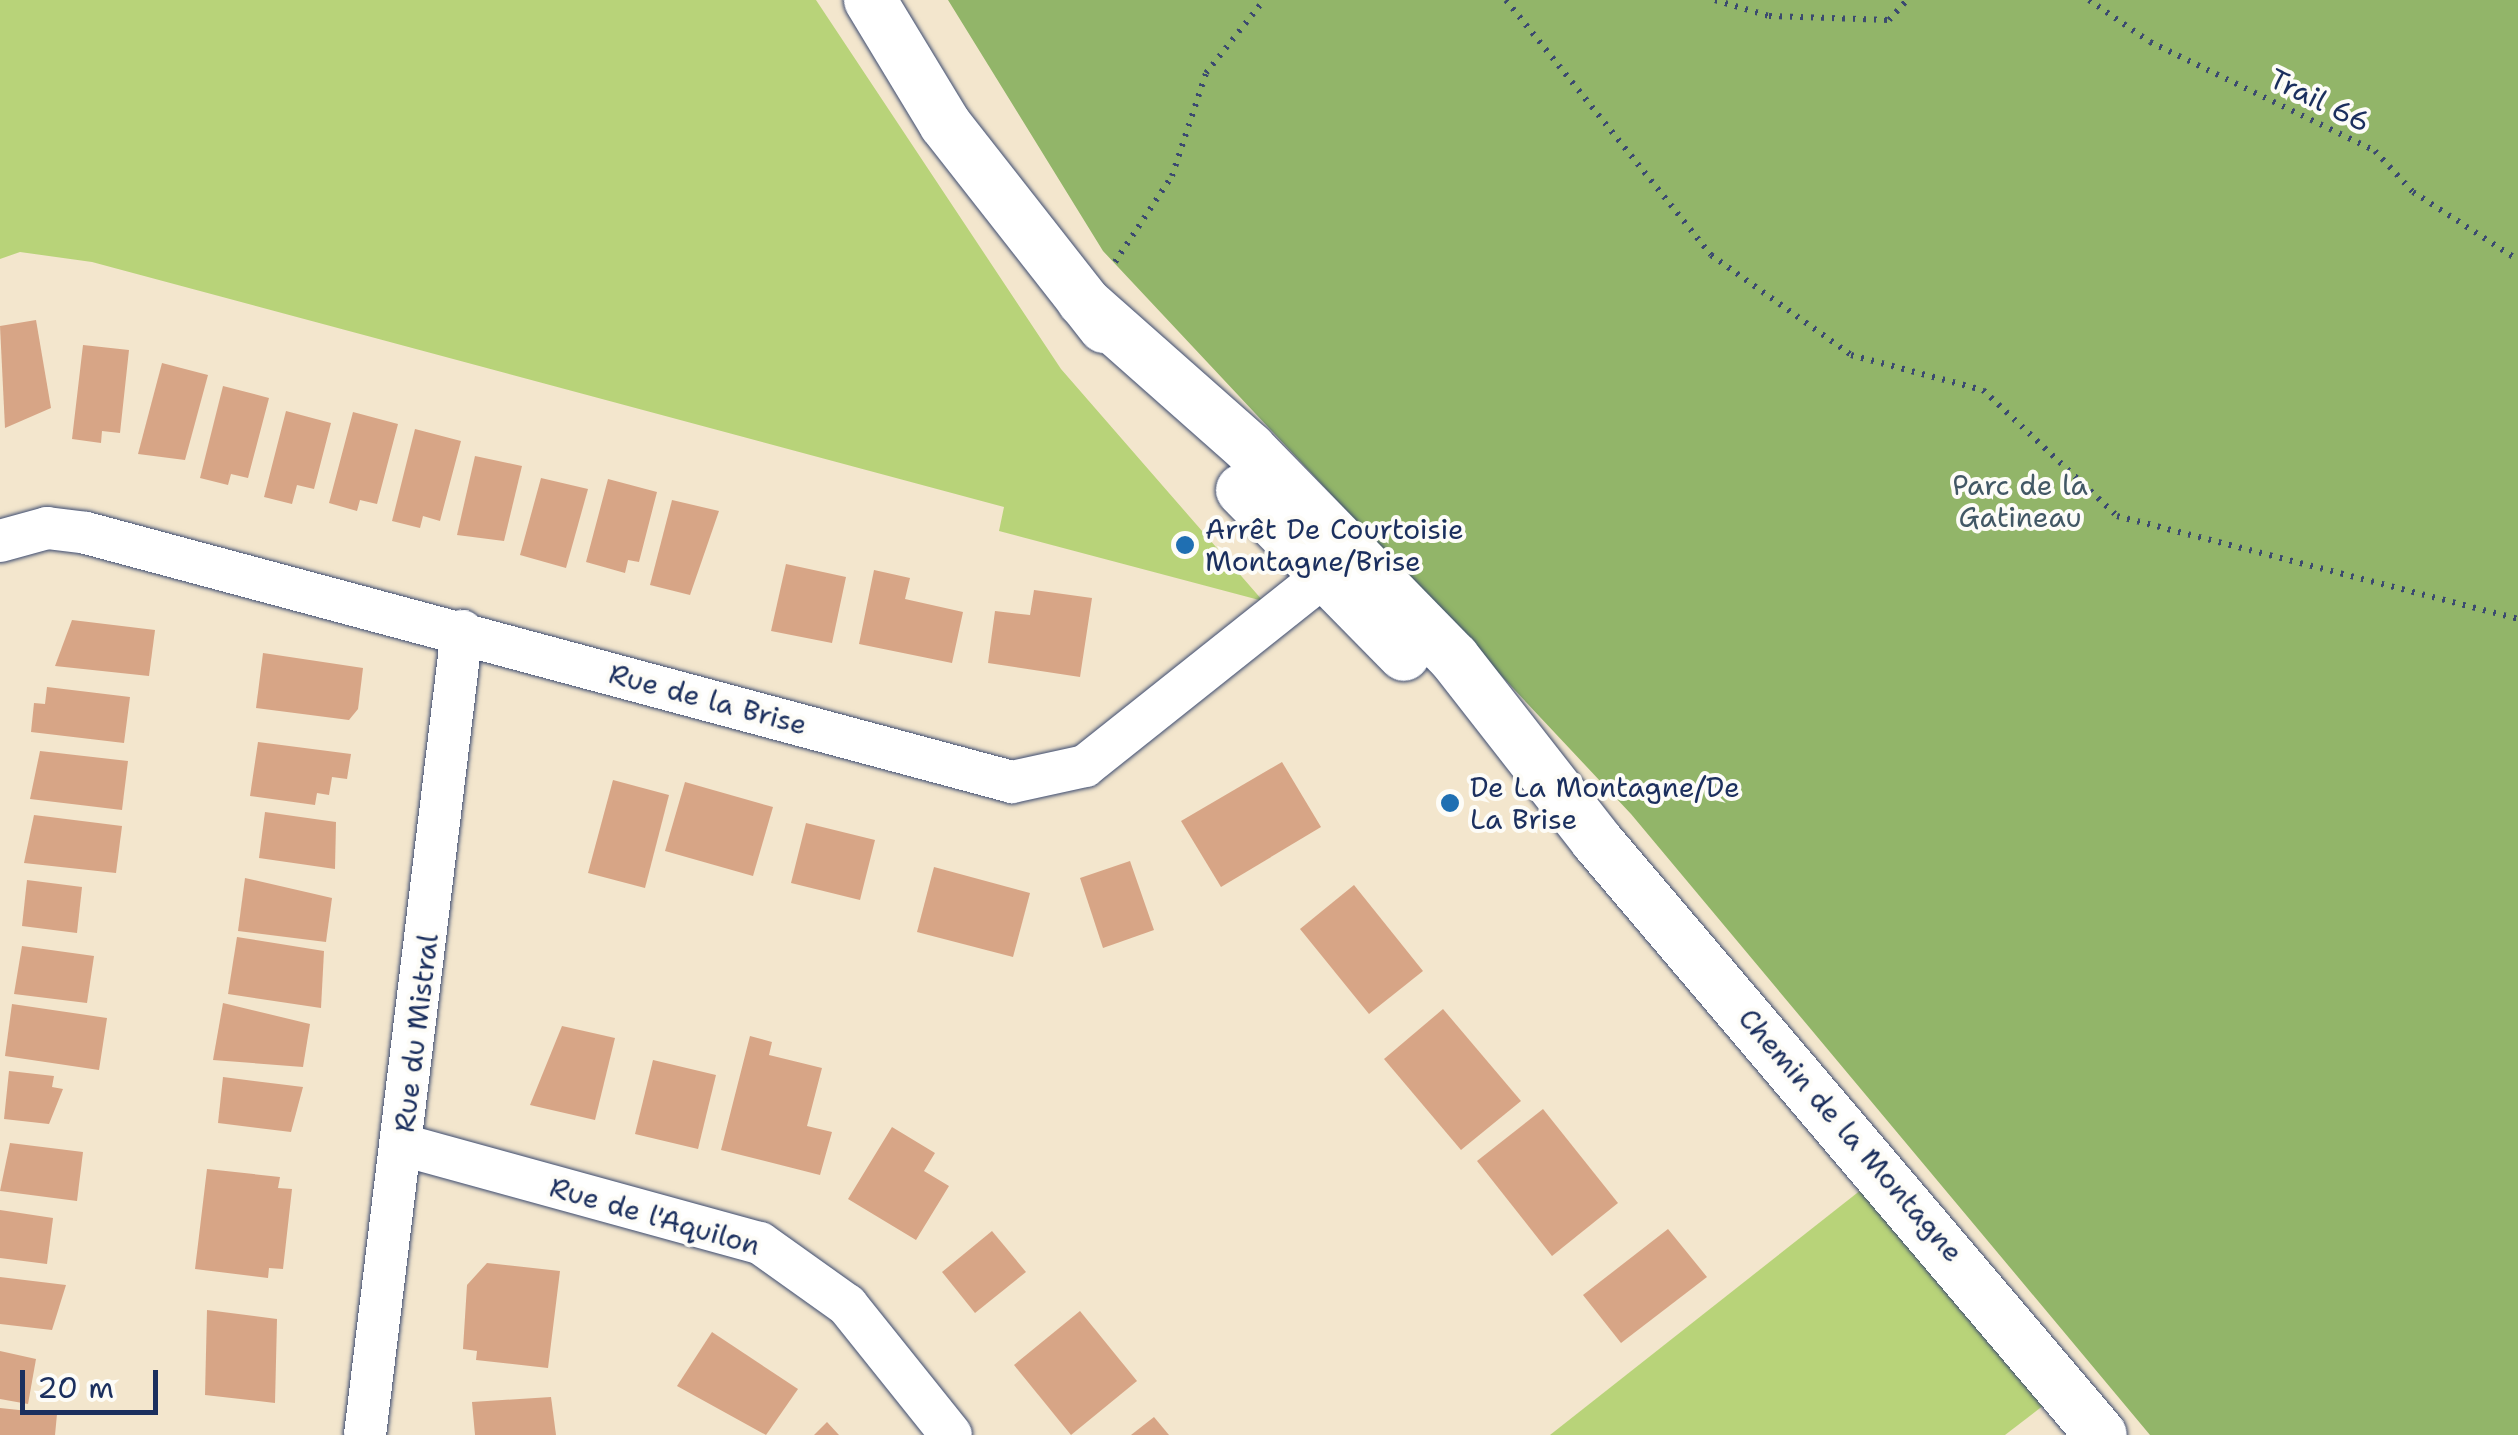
<!DOCTYPE html>
<html>
<head>
<meta charset="utf-8">
<style>
	body { margin:0 }
	#map { position:relative; width:2518px; height:1435px; overflow:hidden; background:#f3e6cd; font-family:"Shantell Sans",sans-serif }
	div>[style] { position:absolute }
	[style*='--x'] { left:calc(var(--x)*1px); top:calc(var(--y)*1px); width:calc(var(--w)*1px); rotate:calc(var(--a)*1deg) }
	.green>* { inset:0; background:#b8d379 }
	.forest>* { inset:0; background:#92b569 }
	.building>* { inset:0; background:#d7a586 }
	.path>* { height:6px; margin-top:-3px; transform-origin:0; background:repeating-linear-gradient(90deg,#3b4a6f 0 2.5px,transparent 0 10.5px) }
	.roads { filter:drop-shadow(0 0 2px #3b4a6f) drop-shadow(0 0 2px #3b4a6f) }
	.minor>* { height:42px; margin:-21px; padding:0 21px; transform-origin:21px; border-radius:21px; background:#fff }
	.tertiary>* { height:52px; margin:-26px; padding:0 26px; transform-origin:26px; border-radius:26px; background:#fff }
	.dots>* { width:28px; height:28px; translate:-50% -50%; box-sizing:border-box; border:5px solid #fdfcf7; border-radius:50% }
	span { translate:-50% -50%; white-space:nowrap; text-align:center; line-height:1.15; -webkit-text-stroke:8px #fdfcf7; paint-order:stroke }
	.street-label { font-size:28px; color:#1b2f5e }
	.park-label { font-size:28px; color:#425865 }
	.poi-label { font-size:28px; color:#1b2f5e }
	.left { translate:0 -50%; text-align:left }
	.scale { position:absolute; left:20px; top:1370px; width:138px; height:45px; box-sizing:border-box; border:5px solid #1b2f5e; border-top:0; padding-left:12px; font-size:30px; line-height:35px; white-space:nowrap; color:#1b2f5e; -webkit-text-stroke:8px #fdfcf7; paint-order:stroke }
</style>
</head>
<body>
<div id="map">
	<div class="green">
		<div style="clip-path:polygon(0 0,816px 0,1061px 369px,1263px 601px,999px 531px,1004px 507px,92px 262px,20px 252px,0 259px)"></div>
		<div style="clip-path:polygon(1885px 1171px,2066px 1388px,2005px 1435px,1550px 1435px)"></div>
	</div>
	<div class="forest">
		<div style="clip-path:polygon(948px 0,2518px 0,2518px 1435px,2150px 1435px,1631px 814px,1103px 251px)"></div>
	</div>
	<div class="building">
		<div style="clip-path:polygon(36px 320px,51px 408px,5px 428px,0 326px)"></div>
		<div style="clip-path:polygon(83px 345px,129px 350px,120px 433px,102px 431px,101px 443px,72px 439px)"></div>
		<div style="clip-path:polygon(162px 363px,208px 375px,185px 460px,138px 454px)"></div>
		<div style="clip-path:polygon(223px 386px,269px 398px,248px 478px,231px 474px,228px 485px,200px 478px)"></div>
		<div style="clip-path:polygon(286px 411px,331px 423px,314px 489px,297px 485px,292px 504px,264px 497px)"></div>
		<div style="clip-path:polygon(353px 412px,398px 424px,377px 504px,360px 500px,357px 511px,329px 503px)"></div>
		<div style="clip-path:polygon(415px 429px,461px 441px,440px 521px,423px 516px,420px 528px,392px 521px)"></div>
		<div style="clip-path:polygon(475px 456px,522px 466px,504px 541px,457px 535px)"></div>
		<div style="clip-path:polygon(541px 478px,588px 489px,566px 568px,520px 555px)"></div>
		<div style="clip-path:polygon(608px 479px,657px 492px,639px 562px,628px 560px,625px 573px,586px 562px)"></div>
		<div style="clip-path:polygon(672px 500px,719px 511px,690px 595px,650px 585px)"></div>
		<div style="clip-path:polygon(786px 564px,846px 577px,832px 643px,771px 631px)"></div>
		<div style="clip-path:polygon(874px 570px,910px 578px,905px 599px,963px 612px,952px 663px,859px 644px)"></div>
		<div style="clip-path:polygon(1034px 590px,1092px 598px,1080px 677px,988px 663px,995px 611px,1030px 615px)"></div>
		<div style="clip-path:polygon(72px 620px,155px 630px,149px 676px,55px 666px)"></div>
		<div style="clip-path:polygon(263px 653px,363px 668px,358px 709px,349px 720px,256px 708px)"></div>
		<div style="clip-path:polygon(47px 687px,130px 697px,124px 743px,31px 732px,34px 703px,45px 704px)"></div>
		<div style="clip-path:polygon(258px 742px,351px 754px,347px 779px,332px 777px,329px 795px,317px 793px,315px 805px,250px 796px)"></div>
		<div style="clip-path:polygon(40px 751px,128px 761px,122px 810px,30px 799px)"></div>
		<div style="clip-path:polygon(1282px 762px,1321px 827px,1221px 887px,1181px 821px)"></div>
		<div style="clip-path:polygon(613px 780px,669px 795px,645px 888px,588px 873px)"></div>
		<div style="clip-path:polygon(685px 782px,773px 807px,753px 876px,665px 851px)"></div>
		<div style="clip-path:polygon(265px 812px,336px 822px,335px 869px,259px 858px)"></div>
		<div style="clip-path:polygon(34px 815px,122px 826px,116px 873px,24px 863px)"></div>
		<div style="clip-path:polygon(806px 823px,875px 840px,860px 900px,791px 883px)"></div>
		<div style="clip-path:polygon(1130px 861px,1154px 930px,1103px 948px,1080px 878px)"></div>
		<div style="clip-path:polygon(934px 867px,1030px 893px,1013px 957px,917px 932px)"></div>
		<div style="clip-path:polygon(245px 878px,332px 898px,326px 942px,238px 931px)"></div>
		<div style="clip-path:polygon(27px 880px,82px 887px,77px 933px,22px 926px)"></div>
		<div style="clip-path:polygon(1354px 885px,1423px 971px,1369px 1014px,1300px 929px)"></div>
		<div style="clip-path:polygon(237px 937px,324px 951px,321px 1008px,228px 994px)"></div>
		<div style="clip-path:polygon(22px 946px,94px 956px,87px 1003px,14px 994px)"></div>
		<div style="clip-path:polygon(223px 1003px,310px 1024px,303px 1067px,213px 1060px)"></div>
		<div style="clip-path:polygon(12px 1004px,107px 1018px,99px 1070px,5px 1056px)"></div>
		<div style="clip-path:polygon(1443px 1009px,1521px 1101px,1461px 1150px,1384px 1059px)"></div>
		<div style="clip-path:polygon(562px 1026px,615px 1038px,595px 1120px,530px 1105px)"></div>
		<div style="clip-path:polygon(750px 1036px,772px 1042px,769px 1055px,822px 1068px,807px 1126px,832px 1132px,820px 1175px,721px 1150px)"></div>
		<div style="clip-path:polygon(653px 1060px,716px 1075px,698px 1149px,635px 1134px)"></div>
		<div style="clip-path:polygon(9px 1071px,54px 1076px,52px 1087px,63px 1089px,49px 1124px,4px 1119px)"></div>
		<div style="clip-path:polygon(223px 1077px,303px 1087px,291px 1132px,218px 1123px)"></div>
		<div style="clip-path:polygon(1543px 1109px,1618px 1203px,1552px 1256px,1477px 1161px)"></div>
		<div style="clip-path:polygon(892px 1127px,935px 1153px,924px 1171px,949px 1186px,916px 1240px,848px 1199px)"></div>
		<div style="clip-path:polygon(10px 1143px,83px 1152px,77px 1201px,0 1191px)"></div>
		<div style="clip-path:polygon(207px 1169px,280px 1177px,278px 1188px,292px 1189px,283px 1269px,269px 1268px,268px 1278px,195px 1269px)"></div>
		<div style="clip-path:polygon(0 1210px,53px 1218px,47px 1264px,0 1258px)"></div>
		<div style="clip-path:polygon(1668px 1229px,1707px 1277px,1621px 1343px,1583px 1295px)"></div>
		<div style="clip-path:polygon(992px 1231px,1026px 1272px,975px 1313px,942px 1272px)"></div>
		<div style="clip-path:polygon(487px 1263px,560px 1271px,548px 1368px,476px 1360px,477px 1351px,463px 1349px,467px 1285px)"></div>
		<div style="clip-path:polygon(0 1277px,66px 1285px,52px 1330px,0 1324px)"></div>
		<div style="clip-path:polygon(207px 1310px,277px 1319px,275px 1403px,205px 1395px)"></div>
		<div style="clip-path:polygon(1080px 1311px,1137px 1381px,1071px 1435px,1014px 1365px)"></div>
		<div style="clip-path:polygon(712px 1332px,798px 1389px,766px 1435px,677px 1386px)"></div>
		<div style="clip-path:polygon(0 1351px,36px 1359px,28px 1404px,0 1399px)"></div>
		<div style="clip-path:polygon(551px 1397px,556px 1435px,475px 1435px,472px 1402px)"></div>
		<div style="clip-path:polygon(0 1408px,57px 1414px,55px 1435px,0 1435px)"></div>
		<div style="clip-path:polygon(1154px 1417px,1169px 1435px,1131px 1435px)"></div>
		<div style="clip-path:polygon(827px 1422px,839px 1435px,814px 1435px)"></div>
	</div>
	<div class="path">
		<div style="--x:1506;--y:0;--w:327;--a:51.2"></div>
		<div style="--x:1711;--y:255;--w:172;--a:35.5"></div>
		<div style="--x:1851;--y:355;--w:137;--a:14.9"></div>
		<div style="--x:1983;--y:390;--w:184;--a:43.2"></div>
		<div style="--x:2117;--y:516;--w:414;--a:14.4"></div>
		<div style="--x:1715;--y:0;--w:56;--a:16.5"></div>
		<div style="--x:1769;--y:16;--w:120;--a:1.9"></div>
		<div style="--x:1889;--y:20;--w:27;--a:-48"></div>
		<div style="--x:2089;--y:0;--w:74;--a:34.5"></div>
		<div style="--x:2150;--y:42;--w:250;--a:25.8"></div>
		<div style="--x:2375;--y:151;--w:56;--a:47.2"></div>
		<div style="--x:2413;--y:192;--w:125;--a:32.9"></div>
		<div style="--x:1115;--y:262;--w:103;--a:-56.5"></div>
		<div style="--x:1172;--y:176;--w:108;--a:-71.7"></div>
		<div style="--x:1206;--y:73;--w:93;--a:-51.5"></div>
	</div>
	<div class="roads">
		<div class="minor">
			<div style="--x:0;--y:541;--w:49;--a:-15.5"></div>
			<div style="--x:47;--y:528;--w:39;--a:7"></div>
			<div style="--x:86;--y:533;--w:959;--a:15.05"></div>
			<div style="--x:1012;--y:782;--w:75;--a:-12.4"></div>
			<div style="--x:1085;--y:766;--w:336;--a:-38.5"></div>
			<div style="--x:403;--y:1145;--w:370;--a:15.4"></div>
			<div style="--x:760;--y:1243;--w:107;--a:35.5"></div>
			<div style="--x:847;--y:1305;--w:166;--a:51.3"></div>
			<div style="--x:365;--y:1435;--w:810;--a:-83.12"></div>
		</div>
		<div class="tertiary">
			<div style="--x:870;--y:0;--w:145;--a:58.8"></div>
			<div style="--x:945;--y:124;--w:258;--a:51.9"></div>
			<div style="--x:1083;--y:301;--w:223;--a:41.5"></div>
			<div style="--x:1250;--y:449;--w:292;--a:45.7"></div>
			<div style="--x:1454;--y:658;--w:231;--a:52"></div>
			<div style="--x:1596;--y:840;--w:780;--a:49.68"></div>
			<div style="--x:1242;--y:490;--w:231;--a:45.5"></div>
		</div>
	</div>
	<div class="dots">
		<div style="left:1185px;top:545px;background:#1f6fb2"></div>
		<div style="left:1450px;top:803px;background:#1f6fb2"></div>
	</div>
	<div class="street-label">
		<span style="left:2320px;top:100px;rotate:26deg">Trail 66</span>
		<span style="left:708px;top:699px;rotate:15deg">Rue de la Brise</span>
		<span style="left:416px;top:1033px;rotate:-83deg">Rue du Mistral</span>
		<span style="left:1851px;top:1135px;rotate:49deg">Chemin de la Montagne</span>
		<span style="left:655px;top:1216px;rotate:16deg">Rue de l'Aquilon</span>
	</div>
	<div class="park-label">
		<span style="left:2020px;top:501px">Parc de la<br>Gatineau</span>
	</div>
	<div class="poi-label">
		<span class="left" style="left:1205px;top:545px">Arrêt De Courtoisie<br>Montagne/Brise</span>
		<span class="left" style="left:1470px;top:803px">De La Montagne/De<br>La Brise</span>
	</div>
	<div class="scale">20 m</div>
</div>
</body>
</html>
